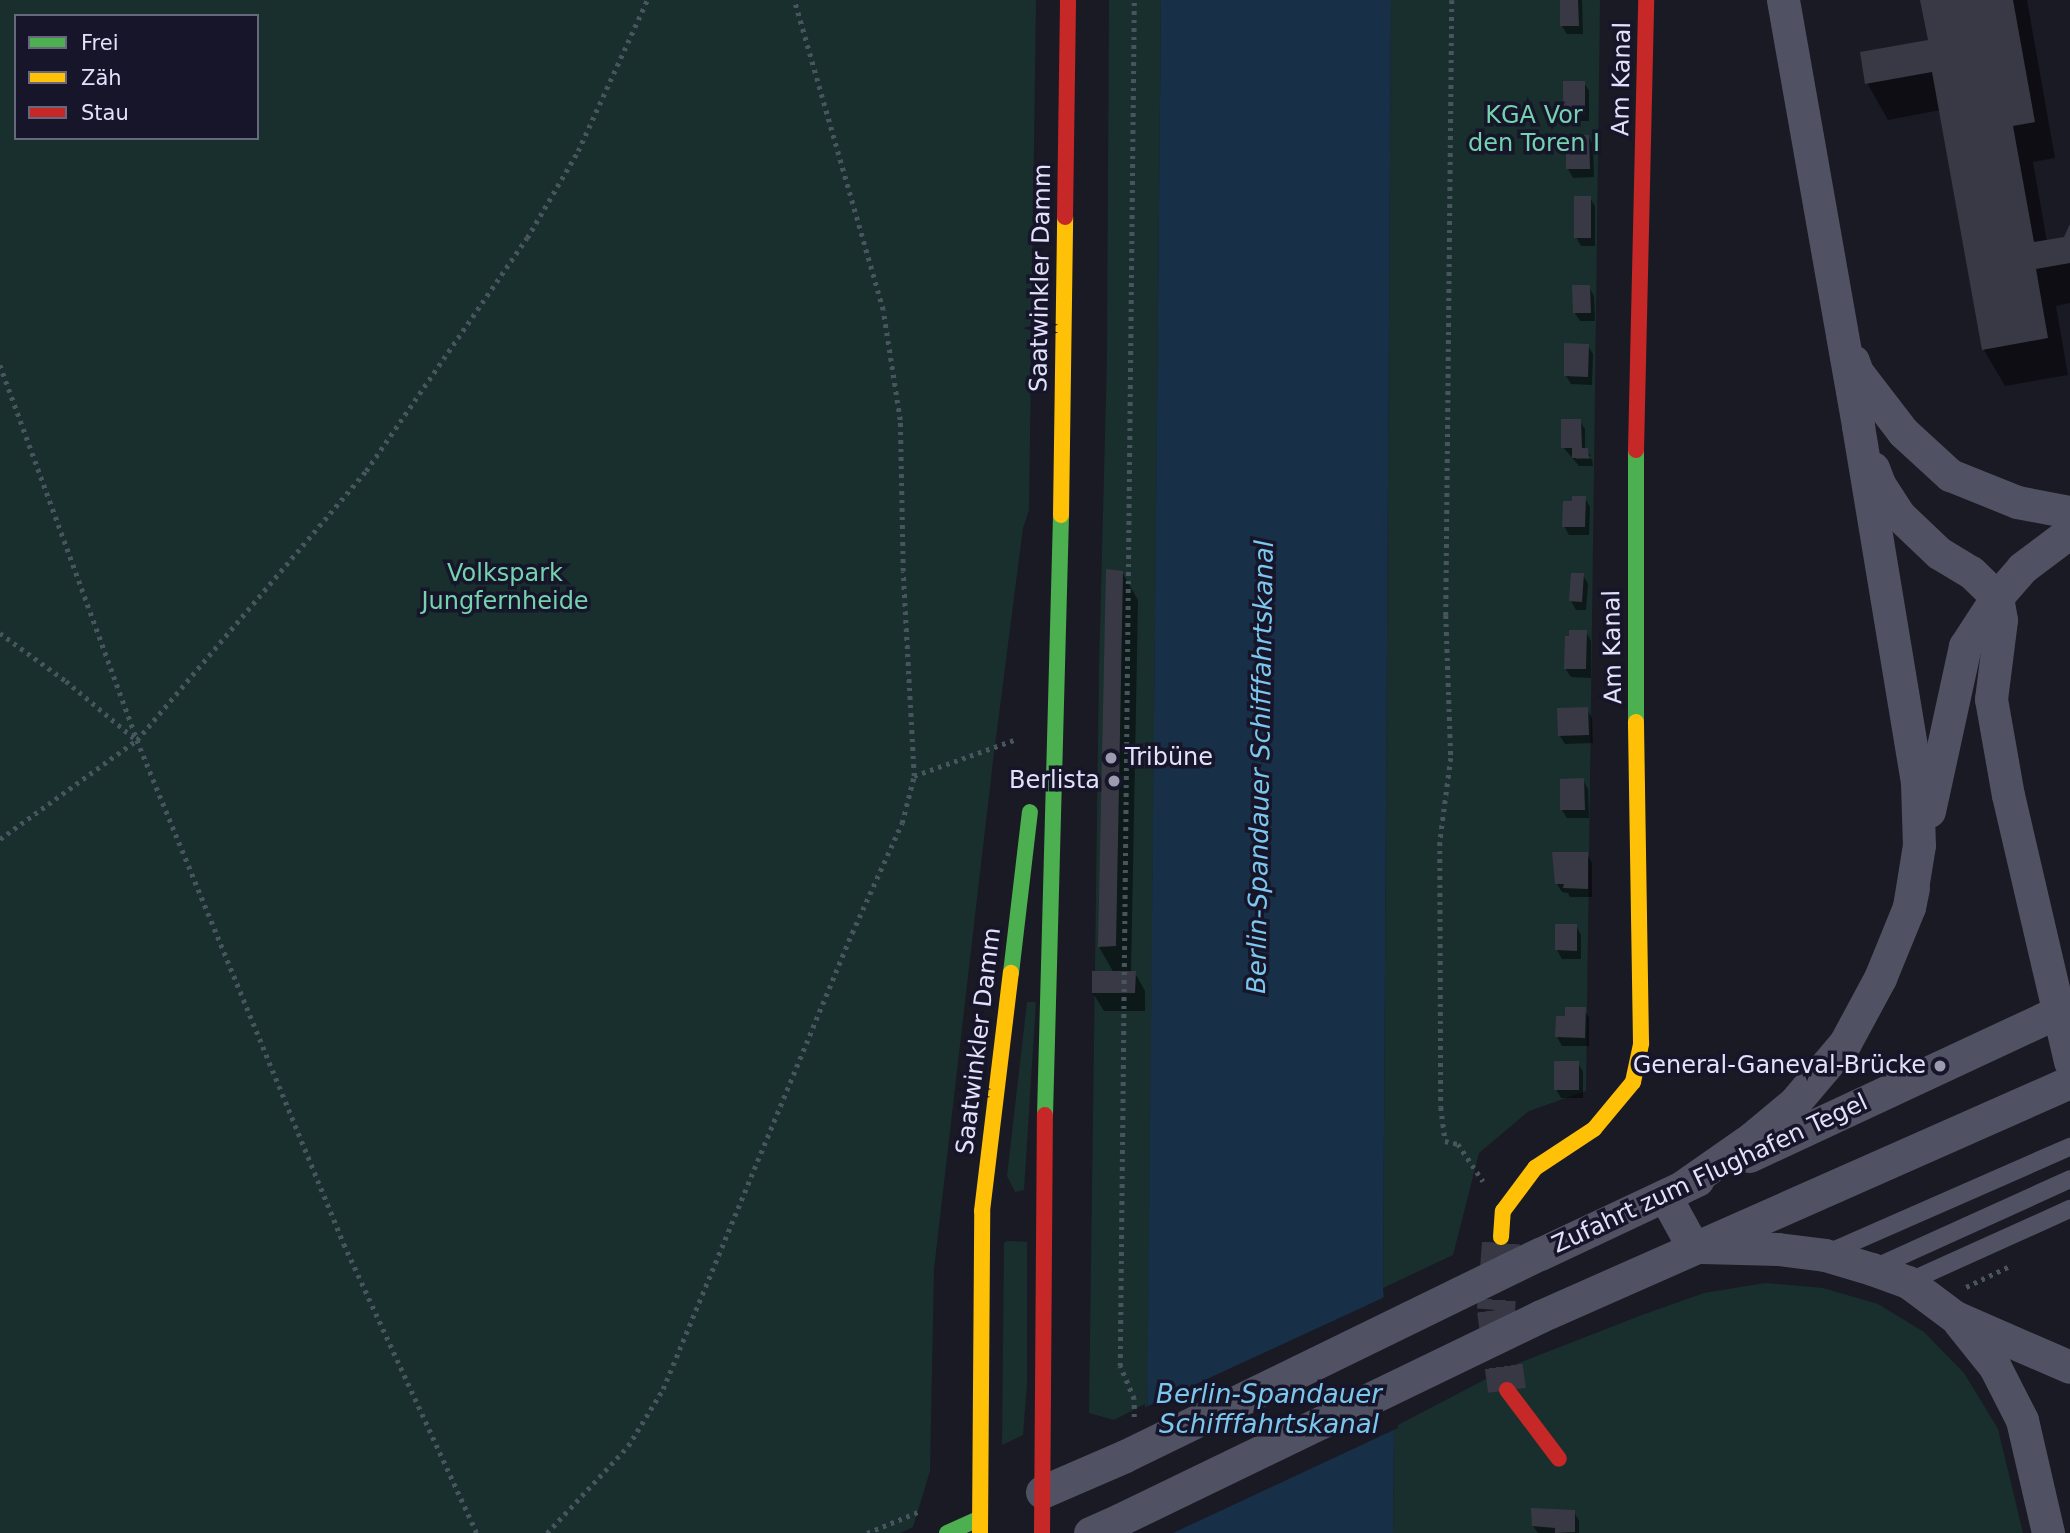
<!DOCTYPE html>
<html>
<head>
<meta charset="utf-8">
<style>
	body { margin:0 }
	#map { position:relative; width:2070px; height:1533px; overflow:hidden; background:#1a1a24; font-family:"DejaVu Sans",sans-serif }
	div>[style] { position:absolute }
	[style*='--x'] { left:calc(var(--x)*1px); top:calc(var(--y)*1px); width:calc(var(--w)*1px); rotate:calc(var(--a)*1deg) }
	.green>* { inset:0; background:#182f2d }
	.water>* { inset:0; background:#172f47 }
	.pier>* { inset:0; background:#1a1a24 }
	.shadow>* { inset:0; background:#0007 }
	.building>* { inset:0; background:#393945 }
	.secondary-tunnel>* { height:38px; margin-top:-19px; transform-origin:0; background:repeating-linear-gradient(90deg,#383844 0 38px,transparent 0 57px) }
	.path>* { height:4.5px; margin-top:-2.25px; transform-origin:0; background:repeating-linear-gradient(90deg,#49555e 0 3.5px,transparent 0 8.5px) }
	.lane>* { height:18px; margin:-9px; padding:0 9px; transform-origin:9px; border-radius:9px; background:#505163 }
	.street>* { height:33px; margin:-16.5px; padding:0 16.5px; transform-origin:16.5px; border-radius:16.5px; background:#505163 }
	.fast>* { height:16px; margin:-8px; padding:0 8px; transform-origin:8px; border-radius:8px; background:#4caf50 }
	.slow>* { height:16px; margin:-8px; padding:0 8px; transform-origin:8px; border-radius:8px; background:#ffc107 }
	.jam>* { height:16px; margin:-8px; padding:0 8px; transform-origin:8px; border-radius:8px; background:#c62828 }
	.street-bridge>* { height:33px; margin:-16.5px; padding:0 16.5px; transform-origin:16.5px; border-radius:16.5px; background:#505163 }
	.dots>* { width:19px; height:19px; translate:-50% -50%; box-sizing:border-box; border:4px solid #161529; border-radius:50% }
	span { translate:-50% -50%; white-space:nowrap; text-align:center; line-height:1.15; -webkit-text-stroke:7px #161529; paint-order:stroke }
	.street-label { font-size:24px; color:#e1e1fb }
	.park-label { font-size:24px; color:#75d2af }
	.poi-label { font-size:24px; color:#e1e1fb }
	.left { translate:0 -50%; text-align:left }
	.right { translate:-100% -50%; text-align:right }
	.water-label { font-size:26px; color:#7cc7ed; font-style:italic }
	.legend { position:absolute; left:14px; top:14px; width:245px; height:126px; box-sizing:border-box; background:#161529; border:2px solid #67677d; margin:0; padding:9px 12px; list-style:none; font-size:21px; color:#e1e1fb }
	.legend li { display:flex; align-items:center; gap:14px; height:35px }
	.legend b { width:35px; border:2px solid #67677d }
</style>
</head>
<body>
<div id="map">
	<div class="green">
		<div style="clip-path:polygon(evenodd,0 0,1036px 0,1029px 510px,1023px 528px,993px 761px,934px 1269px,930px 1471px,913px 1527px,900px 1533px,0 1533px,0 0,16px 16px,257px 16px,257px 138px,16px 138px,16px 16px)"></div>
		<div style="clip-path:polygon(1109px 0,1161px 0,1148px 1380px,1144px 1533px,1145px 1404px,1114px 1420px,1089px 1413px,1099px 668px,1107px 360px)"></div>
		<div style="clip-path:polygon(1391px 0,1600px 0,1586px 1091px,1529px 1111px,1479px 1153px,1453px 1255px,1383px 1288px)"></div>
		<div style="clip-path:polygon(1027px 1002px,1036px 1002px,1024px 1190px,1015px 1192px,1007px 1176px)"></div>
		<div style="clip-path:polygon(1007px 1241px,1027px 1242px,1027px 1383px,1023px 1435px,1002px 1445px,1004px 1243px)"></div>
		<div style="clip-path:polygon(1765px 1283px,1823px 1288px,1878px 1304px,1924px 1332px,1964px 1373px,1998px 1429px,2023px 1533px,1393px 1533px,1394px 1427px,1511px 1366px,1642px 1315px,1704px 1293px)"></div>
	</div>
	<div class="water">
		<div style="clip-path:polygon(1161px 0,1391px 0,1383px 1288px,1394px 1427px,1393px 1533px,1146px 1533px)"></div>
	</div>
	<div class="pier">
		<div style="clip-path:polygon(1387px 1296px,1398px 1428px,1173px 1533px,1142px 1533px,1144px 1408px)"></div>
	</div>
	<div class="shadow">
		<div style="clip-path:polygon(1561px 0,1582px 0,1583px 34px,1567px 34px,1562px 26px)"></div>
		<div style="clip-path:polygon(1922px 0,2027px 0,2055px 158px,2033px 162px,2047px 242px,2065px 238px,2070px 231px,2070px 303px,2056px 306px,2068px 375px,2005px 386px,1984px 350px,1941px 110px,1888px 120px,1867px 83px,1930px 42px)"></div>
		<div style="clip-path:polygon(1584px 83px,1589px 91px,1589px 121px,1570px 121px,1565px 112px)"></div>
		<div style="clip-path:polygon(1588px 136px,1593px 145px,1594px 177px,1573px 178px,1568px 169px)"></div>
		<div style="clip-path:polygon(1590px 198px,1595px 206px,1595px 246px,1581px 246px,1576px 237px)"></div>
		<div style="clip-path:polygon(1589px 287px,1594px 296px,1595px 321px,1580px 321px,1575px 313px)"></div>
		<div style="clip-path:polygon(1588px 346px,1593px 354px,1592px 385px,1571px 384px,1566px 376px)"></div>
		<div style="clip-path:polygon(1580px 421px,1585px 429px,1585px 449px,1591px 456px,1576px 456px,1576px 459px,1592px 459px,1593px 466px,1579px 466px,1563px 447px)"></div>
		<div style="clip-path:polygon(1585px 498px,1590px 507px,1589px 535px,1569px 535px,1564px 526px)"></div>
		<div style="clip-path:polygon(1122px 572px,1138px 600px,1131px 973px,1135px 973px,1145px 991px,1145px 1011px,1104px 1011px,1093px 993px,1114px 973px,1099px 947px)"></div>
		<div style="clip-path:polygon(1583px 575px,1588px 584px,1586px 610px,1576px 610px,1571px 601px)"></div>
		<div style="clip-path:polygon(1586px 632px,1591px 641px,1591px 678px,1571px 677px,1565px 668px)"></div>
		<div style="clip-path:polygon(1587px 709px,1592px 718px,1593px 743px,1565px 744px,1560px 736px)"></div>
		<div style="clip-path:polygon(1583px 780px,1588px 789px,1589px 818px,1567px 818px,1562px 810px)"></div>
		<div style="clip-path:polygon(1587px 854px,1592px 863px,1592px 897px,1570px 897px,1568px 893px,1562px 892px,1557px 884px)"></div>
		<div style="clip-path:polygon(1576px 926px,1581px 935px,1581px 959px,1562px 959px,1557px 950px)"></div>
		<div style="clip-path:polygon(1584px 1009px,1589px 1018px,1589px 1046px,1562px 1046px,1557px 1037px,1567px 1018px)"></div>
		<div style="clip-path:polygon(1578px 1063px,1583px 1072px,1583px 1098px,1561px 1098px,1556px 1089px)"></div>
		<div style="clip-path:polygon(1574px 1512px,1579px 1521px,1579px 1533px,1538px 1533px,1533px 1526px)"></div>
	</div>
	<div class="building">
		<div style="clip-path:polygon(1560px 0,1578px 0,1579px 26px,1560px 26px)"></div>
		<div style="clip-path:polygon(1920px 0,2013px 0,2035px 122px,2013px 126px,2034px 242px,2064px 237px,2070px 224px,2070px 263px,2036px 269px,2048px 338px,1982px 350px,1932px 72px,1865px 84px,1860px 52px,1928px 40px)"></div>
		<div style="clip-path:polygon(1563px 81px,1585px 81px,1585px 112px,1563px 113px)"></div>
		<div style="clip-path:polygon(1566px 135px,1589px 135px,1590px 169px,1566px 169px)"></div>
		<div style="clip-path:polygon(1574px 196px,1591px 196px,1591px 238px,1574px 238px)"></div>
		<div style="clip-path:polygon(1572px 285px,1590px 285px,1591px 313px,1573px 313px)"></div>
		<div style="clip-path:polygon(1564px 343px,1589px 344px,1588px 377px,1564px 376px)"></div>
		<div style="clip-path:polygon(1561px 419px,1581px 419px,1582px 448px,1588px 448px,1589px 458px,1572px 458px,1572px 448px,1561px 448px)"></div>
		<div style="clip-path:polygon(1572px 496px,1586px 496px,1585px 527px,1562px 527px,1563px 501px,1572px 501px)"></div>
		<div style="clip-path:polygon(1106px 569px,1123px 571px,1116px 946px,1098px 947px)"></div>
		<div style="clip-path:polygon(1571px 573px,1584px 573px,1582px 602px,1569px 601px)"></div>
		<div style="clip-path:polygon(1569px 630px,1587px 630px,1586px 669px,1564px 669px,1565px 636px,1569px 636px)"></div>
		<div style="clip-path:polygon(1588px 707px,1589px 735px,1558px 736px,1557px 708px)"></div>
		<div style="clip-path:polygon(1584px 778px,1585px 810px,1560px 810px,1560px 779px)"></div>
		<div style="clip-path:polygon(1552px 852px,1588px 852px,1588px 889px,1563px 888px,1564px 884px,1555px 884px)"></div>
		<div style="clip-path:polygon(1555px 924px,1577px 924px,1577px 951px,1555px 950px)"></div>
		<div style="clip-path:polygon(1092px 971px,1136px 971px,1135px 993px,1092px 993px)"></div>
		<div style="clip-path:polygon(1565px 1007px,1586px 1007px,1585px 1038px,1555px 1037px,1556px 1016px,1565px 1016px)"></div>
		<div style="clip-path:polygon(1554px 1061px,1579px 1061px,1579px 1090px,1554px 1090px)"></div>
		<div style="clip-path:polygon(1531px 1508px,1575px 1510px,1575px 1532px,1555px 1533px,1555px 1528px,1532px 1526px)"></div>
	</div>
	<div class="secondary-tunnel">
		<div style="--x:1501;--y:1243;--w:67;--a:94.3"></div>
		<div style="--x:1496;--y:1310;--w:81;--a:82.2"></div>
	</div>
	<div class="path">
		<div style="--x:1452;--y:0;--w:615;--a:90.56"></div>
		<div style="--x:1446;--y:615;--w:143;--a:88"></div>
		<div style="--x:1451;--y:758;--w:85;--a:97.5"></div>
		<div style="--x:1440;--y:842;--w:265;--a:89.8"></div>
		<div style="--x:1441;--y:1107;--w:34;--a:83"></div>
		<div style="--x:1445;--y:1141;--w:13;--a:13"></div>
		<div style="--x:1458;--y:1144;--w:45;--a:56"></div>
		<div style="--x:0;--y:365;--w:399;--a:69.9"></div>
		<div style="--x:137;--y:740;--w:545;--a:67.67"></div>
		<div style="--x:344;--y:1244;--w:318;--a:65.3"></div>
		<div style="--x:0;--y:633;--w:82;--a:36"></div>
		<div style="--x:66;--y:681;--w:89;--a:40"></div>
		<div style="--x:914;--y:776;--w:109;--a:-19.8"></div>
		<div style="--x:0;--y:839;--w:169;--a:-35.9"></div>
		<div style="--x:137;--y:740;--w:353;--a:-49.6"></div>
		<div style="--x:366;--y:471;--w:283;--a:-55.4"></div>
		<div style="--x:527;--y:238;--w:101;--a:-59.6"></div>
		<div style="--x:578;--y:151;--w:166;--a:-65.4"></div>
		<div style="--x:1966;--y:1287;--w:51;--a:-25.6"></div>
		<div style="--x:1134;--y:1417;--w:18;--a:-90"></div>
		<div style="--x:1134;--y:1399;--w:36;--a:-113"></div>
		<div style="--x:1120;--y:1366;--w:1366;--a:-89.41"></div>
		<div style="--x:547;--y:1533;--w:119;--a:-47"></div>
		<div style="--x:628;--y:1446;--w:67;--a:-58.4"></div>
		<div style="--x:663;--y:1389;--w:494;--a:-67.5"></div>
		<div style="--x:852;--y:933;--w:121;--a:-65.6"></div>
		<div style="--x:902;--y:823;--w:49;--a:-75.7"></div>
		<div style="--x:914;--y:776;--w:205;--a:-93.1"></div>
		<div style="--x:903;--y:571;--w:151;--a:-91.1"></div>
		<div style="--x:900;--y:420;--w:111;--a:-98.8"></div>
		<div style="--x:883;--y:310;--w:323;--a:-106"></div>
		<div style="--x:867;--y:1533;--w:55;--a:-22.4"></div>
	</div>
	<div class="lane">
		<div style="--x:1828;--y:1253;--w:264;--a:-23.7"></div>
		<div style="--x:1872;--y:1269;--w:217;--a:-24.4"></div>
		<div style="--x:1908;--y:1282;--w:178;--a:-24.3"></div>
	</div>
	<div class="street">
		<div style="--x:1783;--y:0;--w:433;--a:80"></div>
		<div style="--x:1858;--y:426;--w:362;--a:80.6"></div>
		<div style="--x:1917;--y:783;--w:62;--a:88.2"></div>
		<div style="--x:1919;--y:845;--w:63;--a:99.2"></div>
		<div style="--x:1853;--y:361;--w:12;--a:70"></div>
		<div style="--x:1857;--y:372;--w:76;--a:52.5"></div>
		<div style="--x:1903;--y:432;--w:64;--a:42.5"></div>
		<div style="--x:1950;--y:475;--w:72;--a:21.9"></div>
		<div style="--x:2017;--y:502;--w:54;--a:10.7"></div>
		<div style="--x:1873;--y:468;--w:17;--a:69"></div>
		<div style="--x:1879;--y:484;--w:38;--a:57"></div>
		<div style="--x:1900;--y:516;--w:54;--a:43.5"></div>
		<div style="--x:1939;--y:553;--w:37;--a:31"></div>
		<div style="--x:1971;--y:572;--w:36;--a:44"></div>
		<div style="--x:1997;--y:597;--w:23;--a:80"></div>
		<div style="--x:2001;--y:620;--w:80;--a:97.2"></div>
		<div style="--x:1991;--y:699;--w:97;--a:80"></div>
		<div style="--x:2008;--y:795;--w:274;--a:76.9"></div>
		<div style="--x:1929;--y:811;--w:169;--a:-77.7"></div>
		<div style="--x:1965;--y:646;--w:59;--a:-56.9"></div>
		<div style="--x:1997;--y:597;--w:38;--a:-49"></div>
		<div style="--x:2022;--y:568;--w:60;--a:-36.9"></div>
		<div style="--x:1749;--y:1156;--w:354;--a:-25"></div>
		<div style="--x:1679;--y:1189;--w:89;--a:-34.9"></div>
		<div style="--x:1752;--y:1138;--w:56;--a:-39.9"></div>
		<div style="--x:1795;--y:1102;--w:77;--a:-49.7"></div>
		<div style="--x:1845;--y:1043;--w:74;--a:-61.7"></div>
		<div style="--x:1880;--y:978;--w:77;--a:-67.8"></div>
		<div style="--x:1909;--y:907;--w:19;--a:-78"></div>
		<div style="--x:1665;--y:1196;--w:58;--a:61.2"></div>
		<div style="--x:1702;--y:1247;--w:76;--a:1.5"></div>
		<div style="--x:1778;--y:1249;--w:47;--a:7.3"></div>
		<div style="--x:1825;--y:1255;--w:49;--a:16.6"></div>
		<div style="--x:1872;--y:1269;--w:38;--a:20"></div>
		<div style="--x:1908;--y:1282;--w:59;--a:36.7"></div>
		<div style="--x:1955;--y:1317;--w:125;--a:23.5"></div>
		<div style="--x:1540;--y:1254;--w:174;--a:-25.2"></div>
		<div style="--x:1541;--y:1316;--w:578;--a:-23.86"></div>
		<div style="--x:1959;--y:1322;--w:58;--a:51.3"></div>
		<div style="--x:1995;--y:1367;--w:59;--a:63"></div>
		<div style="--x:2022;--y:1420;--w:116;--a:77"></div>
		<div style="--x:1042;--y:1492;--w:90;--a:-23.4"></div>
		<div style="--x:1090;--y:1533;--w:32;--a:-24"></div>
	</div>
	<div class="fast">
		<div style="--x:1636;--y:450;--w:272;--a:90"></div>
		<div style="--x:1011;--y:973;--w:162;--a:-83.3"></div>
		<div style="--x:1045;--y:1115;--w:600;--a:-88.47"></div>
		<div style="--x:947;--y:1533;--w:36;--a:-24"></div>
	</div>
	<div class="slow">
		<div style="--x:1061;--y:515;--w:298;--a:-89.2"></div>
		<div style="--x:1501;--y:1237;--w:26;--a:-86"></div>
		<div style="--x:1503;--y:1211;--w:54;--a:-53.3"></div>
		<div style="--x:1535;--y:1168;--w:71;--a:-33.5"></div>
		<div style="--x:1594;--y:1129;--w:61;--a:-50.3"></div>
		<div style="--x:1633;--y:1082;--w:40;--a:-78"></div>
		<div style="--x:1641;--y:1043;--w:321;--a:-90.9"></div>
		<div style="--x:980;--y:1533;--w:322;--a:-89.6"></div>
		<div style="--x:982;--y:1211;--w:240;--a:-83.1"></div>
	</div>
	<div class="jam">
		<div style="--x:1065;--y:217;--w:217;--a:-89.2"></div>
		<div style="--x:1636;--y:450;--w:450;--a:-88.7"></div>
		<div style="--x:1507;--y:1390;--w:86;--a:53"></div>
		<div style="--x:1042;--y:1533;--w:418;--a:-89.6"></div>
	</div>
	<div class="street-bridge">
		<div style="--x:1125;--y:1456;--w:462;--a:-26"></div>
		<div style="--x:1119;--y:1520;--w:469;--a:-25.8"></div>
	</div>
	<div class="dots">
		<div style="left:1111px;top:758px;background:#9b9bb0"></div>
		<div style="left:1114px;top:781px;background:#9b9bb0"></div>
		<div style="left:1940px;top:1066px;background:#9b9bb0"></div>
	</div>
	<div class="street-label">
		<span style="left:1622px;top:79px;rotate:-89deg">Am Kanal</span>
		<span style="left:1041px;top:278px;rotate:-89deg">Saatwinkler Damm</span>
		<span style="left:1613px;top:647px;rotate:-91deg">Am Kanal</span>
		<span style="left:979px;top:1041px;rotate:-83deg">Saatwinkler Damm</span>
		<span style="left:1710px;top:1174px;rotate:-25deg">Zufahrt zum Flughafen Tegel</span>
	</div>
	<div class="park-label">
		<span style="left:1534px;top:130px">KGA Vor<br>den Toren I</span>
		<span style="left:505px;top:588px">Volkspark<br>Jungfernheide</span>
	</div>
	<div class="poi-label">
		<span class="left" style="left:1125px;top:758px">Tribüne</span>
		<span class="right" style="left:1100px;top:781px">Berlista</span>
		<span class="right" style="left:1926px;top:1066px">General-Ganeval-Brücke</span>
	</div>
	<div class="water-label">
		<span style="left:1261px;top:767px;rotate:-89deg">Berlin-Spandauer Schifffahrtskanal</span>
		<span style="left:1269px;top:1410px">Berlin-Spandauer<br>Schifffahrtskanal</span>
	</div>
	<ul class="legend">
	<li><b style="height:9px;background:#4caf50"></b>Frei</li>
	<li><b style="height:9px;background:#ffc107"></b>Zäh</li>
	<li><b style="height:9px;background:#c62828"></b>Stau</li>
	</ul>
</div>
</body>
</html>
